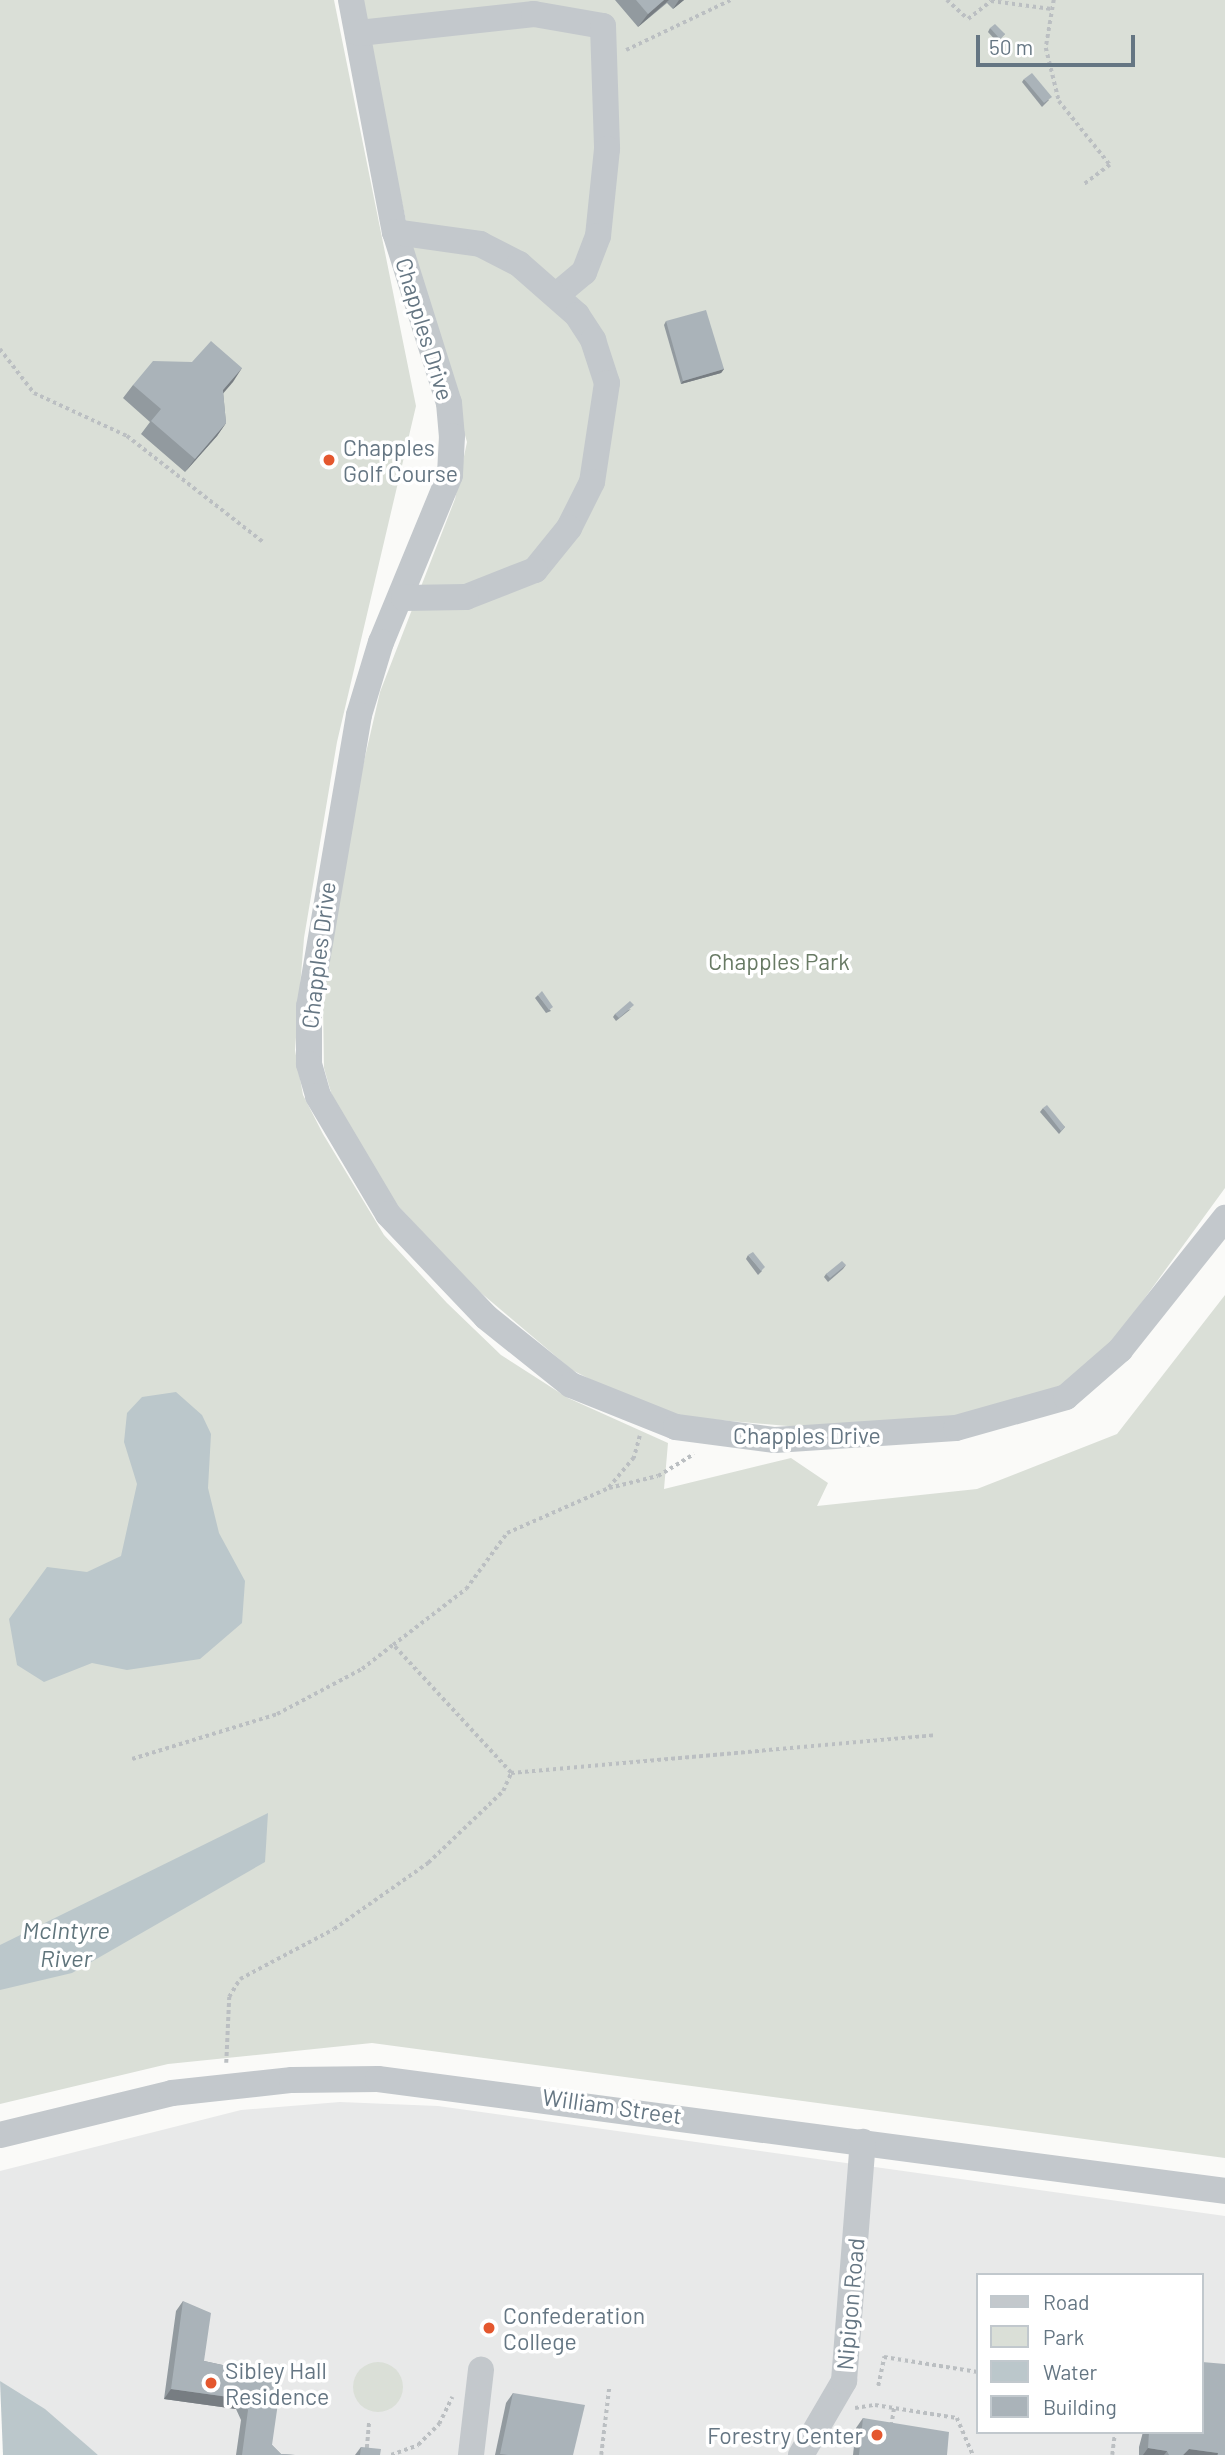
<!DOCTYPE html>
<html>
<head>
<meta charset="utf-8">
<style>
	body { margin:0 }
	#map { position:relative; width:1225px; height:2455px; overflow:hidden; background:#fafaf8; font-family:Barlow,sans-serif }
	div>[style] { position:absolute }
	[style*='--x'] { left:calc(var(--x)*1px); top:calc(var(--y)*1px); width:calc(var(--w)*1px); rotate:calc(var(--a)*1deg) }
	.built>* { inset:0; background:#e8e9e9 }
	.green>* { inset:0; background:#dadfd7 }
	.round { border-radius:50% }
	.water>* { inset:0; background:#bbc7cb }
	.path>* { height:3.5px; margin-top:-1.75px; transform-origin:0; background:repeating-linear-gradient(90deg,#bbbfc2 0 3.5px,transparent 0 7px) }
	.minor>* { height:26px; margin:-13px; padding:0 13px; transform-origin:13px; border-radius:13px; background:#c3c8cc }
	.wall>* { inset:0; background:#929a9f }
	.shaded-wall>* { inset:0; background:#777d82 }
	.building>* { inset:0; background:#aab3b9 }
	.dots>* { width:19px; height:19px; translate:-50% -50%; box-sizing:border-box; border:4px solid #fff; border-radius:50% }
	span { translate:-50% -50%; white-space:nowrap; text-align:center; line-height:1.15; -webkit-text-stroke:7px #fff; paint-order:stroke }
	.street-label { font-size:23px; color:#657683 }
	.poi-label { font-size:23px; color:#657683 }
	.left { translate:0 -50%; text-align:left }
	.right { translate:-100% -50%; text-align:right }
	.park-label { font-size:23px; color:#687a64 }
	.water-label { font-size:24px; color:#60757c; font-style:italic }
	.legend { position:absolute; left:976px; top:2273px; width:228px; height:161px; box-sizing:border-box; background:#fff; border:2px solid #c1c8cd; margin:0; padding:9px 12px; list-style:none; font-size:21px; color:#657683 }
	.legend li { display:flex; align-items:center; gap:14px; height:35px }
	.legend b { width:35px; border:2px solid #c1c8cd }
	.scale { position:absolute; left:976px; top:35px; width:159px; height:32px; box-sizing:border-box; border:4px solid #657683; border-top:0; padding-left:9px; font-size:21px; line-height:24px; white-space:nowrap; color:#657683; -webkit-text-stroke:5px #fff; paint-order:stroke }
</style>
</head>
<body>
<div id="map">
	<div class="built">
		<div style="clip-path:polygon(evenodd,340px 2102px,438px 2106px,1225px 2216px,1225px 2455px,98px 2455px,0 2381px,0 2171px,241px 2110px,340px 2102px,978px 2275px,1202px 2275px,1202px 2432px,978px 2432px,978px 2275px)"></div>
	</div>
	<div class="green">
		<div style="clip-path:polygon(0 0,334px 0,416px 406px,337px 742px,304px 938px,295px 1050px,303px 1095px,323px 1134px,384px 1235px,447px 1303px,501px 1355px,568px 1398px,668px 1443px,664px 1489px,791px 1458px,828px 1483px,817px 1506px,977px 1489px,1117px 1434px,1225px 1295px,1225px 2158px,372px 2043px,168px 2064px,0 2104px)"></div>
		<div style="clip-path:polygon(359px 0,1225px 0,1225px 1188px,1115px 1339px,1055px 1394px,947px 1421px,799px 1427px,684px 1417px,613px 1391px,572px 1370px,467px 1281px,392px 1199px,334px 1103px,324px 1068px,323px 1002px,356px 796px,380px 692px,455px 499px,467px 442px,417px 273px)"></div>
		<div class="round" style="left:353px;top:2362px;width:50px;height:50px"></div>
	</div>
	<div class="water">
		<div style="clip-path:polygon(176px 1392px,202px 1415px,211px 1434px,208px 1488px,219px 1533px,245px 1581px,242px 1623px,200px 1659px,127px 1670px,92px 1663px,44px 1682px,17px 1665px,9px 1619px,47px 1567px,87px 1572px,121px 1556px,137px 1484px,124px 1442px,127px 1413px,142px 1397px)"></div>
		<div style="clip-path:polygon(268px 1813px,265px 1862px,72px 1973px,0 1990px,0 1945px)"></div>
		<div style="clip-path:polygon(0 2381px,45px 2409px,98px 2455px,3px 2455px)"></div>
	</div>
	<div class="path">
		<div style="--x:947;--y:0;--w:28;--a:42"></div>
		<div style="--x:968;--y:19;--w:29;--a:-38"></div>
		<div style="--x:991;--y:1;--w:61;--a:7.6"></div>
		<div style="--x:1054;--y:0;--w:49;--a:99.5"></div>
		<div style="--x:1046;--y:48;--w:55;--a:76.2"></div>
		<div style="--x:1059;--y:101;--w:82;--a:51.4"></div>
		<div style="--x:1110;--y:165;--w:34;--a:143"></div>
		<div style="--x:626;--y:50;--w:116;--a:-25.5"></div>
		<div style="--x:0;--y:349;--w:56;--a:52.3"></div>
		<div style="--x:34;--y:393;--w:102;--a:24.8"></div>
		<div style="--x:127;--y:436;--w:172;--a:37.9"></div>
		<div style="--x:640;--y:1436;--w:23;--a:105"></div>
		<div style="--x:634;--y:1458;--w:39;--a:130"></div>
		<div style="--x:609;--y:1488;--w:50;--a:-13.8"></div>
		<div style="--x:658;--y:1476;--w:42;--a:-31.4"></div>
		<div style="--x:132;--y:1759;--w:152;--a:-17.2"></div>
		<div style="--x:277;--y:1714;--w:96;--a:-27.9"></div>
		<div style="--x:362;--y:1669;--w:39;--a:-38"></div>
		<div style="--x:511;--y:1773;--w:426;--a:-5.1"></div>
		<div style="--x:226;--y:2063;--w:66;--a:-87.4"></div>
		<div style="--x:229;--y:1997;--w:21;--a:-59"></div>
		<div style="--x:240;--y:1979;--w:106;--a:-28"></div>
		<div style="--x:334;--y:1929;--w:115;--a:-35.1"></div>
		<div style="--x:428;--y:1863;--w:104;--a:-43.8"></div>
		<div style="--x:503;--y:1791;--w:20;--a:-66"></div>
		<div style="--x:511;--y:1773;--w:174;--a:-132.7"></div>
		<div style="--x:393;--y:1645;--w:92;--a:-37.5"></div>
		<div style="--x:466;--y:1589;--w:69;--a:-53.8"></div>
		<div style="--x:507;--y:1533;--w:111;--a:-23.8"></div>
		<div style="--x:878;--y:2386;--w:30;--a:-78"></div>
		<div style="--x:884;--y:2357;--w:95;--a:9.1"></div>
		<div style="--x:855;--y:2408;--w:20;--a:-9"></div>
		<div style="--x:875;--y:2405;--w:83;--a:9"></div>
		<div style="--x:957;--y:2418;--w:40;--a:66.6"></div>
		<div style="--x:891;--y:2426;--w:18;--a:-81"></div>
		<div style="--x:366;--y:2455;--w:34;--a:-85"></div>
		<div style="--x:391;--y:2455;--w:29;--a:-20"></div>
		<div style="--x:418;--y:2445;--w:30;--a:-45"></div>
		<div style="--x:439;--y:2424;--w:30;--a:-64"></div>
		<div style="--x:601;--y:2455;--w:67;--a:-83.2"></div>
		<div style="--x:1112;--y:2455;--w:23;--a:-83"></div>
	</div>
	<div class="minor">
		<div style="--x:351;--y:0;--w:236;--a:79.3"></div>
		<div style="--x:395;--y:232;--w:179;--a:72.5"></div>
		<div style="--x:449;--y:403;--w:33;--a:85"></div>
		<div style="--x:452;--y:436;--w:39;--a:93"></div>
		<div style="--x:450;--y:475;--w:181;--a:112.4"></div>
		<div style="--x:381;--y:642;--w:76;--a:106.8"></div>
		<div style="--x:359;--y:715;--w:295;--a:99.7"></div>
		<div style="--x:309;--y:1006;--w:58;--a:90"></div>
		<div style="--x:309;--y:1064;--w:33;--a:74"></div>
		<div style="--x:318;--y:1096;--w:137;--a:59.3"></div>
		<div style="--x:388;--y:1214;--w:142;--a:46.4"></div>
		<div style="--x:486;--y:1317;--w:109;--a:38.7"></div>
		<div style="--x:571;--y:1385;--w:113;--a:21.8"></div>
		<div style="--x:676;--y:1427;--w:100;--a:7.5"></div>
		<div style="--x:775;--y:1440;--w:181;--a:-3.8"></div>
		<div style="--x:956;--y:1428;--w:114;--a:-15.7"></div>
		<div style="--x:1066;--y:1397;--w:72;--a:-41"></div>
		<div style="--x:1120;--y:1350;--w:169;--a:-51.5"></div>
		<div style="--x:359;--y:33;--w:176;--a:-6.2"></div>
		<div style="--x:534;--y:14;--w:70;--a:9.9"></div>
		<div style="--x:603;--y:26;--w:123;--a:88.1"></div>
		<div style="--x:607;--y:149;--w:87;--a:95.9"></div>
		<div style="--x:598;--y:236;--w:39;--a:111"></div>
		<div style="--x:584;--y:272;--w:33;--a:140"></div>
		<div style="--x:395;--y:232;--w:86;--a:8"></div>
		<div style="--x:480;--y:244;--w:44;--a:27.1"></div>
		<div style="--x:519;--y:264;--w:77;--a:41.3"></div>
		<div style="--x:577;--y:315;--w:30;--a:57"></div>
		<div style="--x:593;--y:340;--w:45;--a:72"></div>
		<div style="--x:607;--y:383;--w:100;--a:98.6"></div>
		<div style="--x:592;--y:482;--w:51;--a:116.6"></div>
		<div style="--x:569;--y:528;--w:54;--a:129"></div>
		<div style="--x:535;--y:570;--w:74;--a:158.6"></div>
		<div style="--x:466;--y:597;--w:62;--a:179.1"></div>
		<div style="--x:0;--y:2135;--w:177;--a:-13.7"></div>
		<div style="--x:172;--y:2093;--w:121;--a:-6.2"></div>
		<div style="--x:292;--y:2080;--w:86;--a:-0.7"></div>
		<div style="--x:378;--y:2079;--w:854;--a:7.53"></div>
		<div style="--x:471;--y:2455;--w:86;--a:-83.3"></div>
		<div style="--x:801;--y:2455;--w:86;--a:-59.8"></div>
		<div style="--x:844;--y:2381;--w:240;--a:-85.5"></div>
	</div>
	<div class="wall">
		<div style="clip-path:polygon(615px 0,684px 0,673px 9px,667px 3px,638px 27px)"></div>
		<div style="clip-path:polygon(990px 28px,1005px 34px,997px 42px,988px 32px)"></div>
		<div style="clip-path:polygon(1024px 79px,1049px 100px,1042px 107px,1022px 82px)"></div>
		<div style="clip-path:polygon(666px 321px,724px 369px,721px 373px,681px 384px,664px 325px)"></div>
		<div style="clip-path:polygon(242px 368px,223px 392px,226px 423px,217px 436px,185px 472px,141px 434px,150px 422px,123px 398px,133px 385px)"></div>
		<div style="clip-path:polygon(538px 995px,551px 1011px,546px 1013px,535px 998px)"></div>
		<div style="clip-path:polygon(631px 1009px,616px 1021px,613px 1017px,615px 1014px)"></div>
		<div style="clip-path:polygon(1043px 1108px,1065px 1127px,1059px 1134px,1040px 1112px)"></div>
		<div style="clip-path:polygon(748px 1255px,762px 1271px,758px 1275px,746px 1259px)"></div>
		<div style="clip-path:polygon(846px 1265px,843px 1269px,828px 1282px,824px 1277px,826px 1274px)"></div>
		<div style="clip-path:polygon(183px 2301px,204px 2361px,260px 2373px,272px 2445px,281px 2454px,295px 2455px,236px 2455px,241px 2420px,236px 2409px,164px 2399px,176px 2311px)"></div>
		<div style="clip-path:polygon(513px 2393px,573px 2455px,495px 2455px,506px 2403px)"></div>
		<div style="clip-path:polygon(863px 2418px,947px 2455px,853px 2455px,856px 2428px)"></div>
		<div style="clip-path:polygon(1143px 2432px,1202px 2432px,1225px 2455px,1139px 2455px,1139px 2447px)"></div>
		<div style="clip-path:polygon(361px 2447px,380px 2455px,355px 2455px)"></div>
	</div>
	<div class="shaded-wall">
		<div style="clip-path:polygon(664px 0,669px 0,638px 27px,648px 14px)"></div>
		<div style="clip-path:polygon(679px 0,684px 0,673px 9px)"></div>
		<div style="clip-path:polygon(242px 368px,233px 382px,214px 404px,223px 390px)"></div>
		<div style="clip-path:polygon(724px 369px,721px 373px,681px 384px,683px 381px)"></div>
		<div style="clip-path:polygon(226px 423px,217px 436px,185px 472px,195px 459px)"></div>
		<div style="clip-path:polygon(171px 2389px,243px 2399px,236px 2409px,164px 2399px)"></div>
		<div style="clip-path:polygon(1148px 2448px,1167px 2451px,1164px 2455px,1143px 2455px)"></div>
		<div style="clip-path:polygon(1189px 2449px,1218px 2453px,1217px 2455px,1183px 2455px)"></div>
	</div>
	<div class="building">
		<div style="clip-path:polygon(636px 0,664px 0,648px 14px)"></div>
		<div style="clip-path:polygon(995px 24px,1005px 34px,1000px 39px,990px 28px)"></div>
		<div style="clip-path:polygon(1032px 73px,1052px 97px,1044px 103px,1024px 79px)"></div>
		<div style="clip-path:polygon(706px 310px,724px 369px,683px 381px,666px 321px)"></div>
		<div style="clip-path:polygon(211px 341px,242px 368px,223px 390px,226px 423px,195px 459px,151px 421px,161px 409px,133px 385px,153px 361px,192px 362px)"></div>
		<div style="clip-path:polygon(542px 991px,553px 1007px,549px 1010px,538px 995px)"></div>
		<div style="clip-path:polygon(630px 1001px,634px 1005px,619px 1018px,615px 1014px)"></div>
		<div style="clip-path:polygon(1047px 1105px,1065px 1127px,1061px 1131px,1043px 1108px)"></div>
		<div style="clip-path:polygon(753px 1252px,765px 1267px,761px 1271px,748px 1255px)"></div>
		<div style="clip-path:polygon(842px 1261px,846px 1265px,830px 1278px,826px 1274px)"></div>
		<div style="clip-path:polygon(183px 2301px,211px 2313px,204px 2361px,260px 2373px,283px 2368px,272px 2445px,281px 2454px,295px 2455px,242px 2455px,248px 2410px,243px 2399px,171px 2389px)"></div>
		<div style="clip-path:polygon(1202px 2362px,1225px 2364px,1225px 2455px,1218px 2455px,1218px 2453px,1189px 2449px,1183px 2455px,1169px 2455px,1167px 2451px,1148px 2448px,1149px 2432px,1202px 2432px)"></div>
		<div style="clip-path:polygon(513px 2393px,585px 2405px,573px 2455px,508px 2455px,500px 2454px)"></div>
		<div style="clip-path:polygon(863px 2418px,949px 2432px,947px 2455px,859px 2455px)"></div>
		<div style="clip-path:polygon(361px 2447px,381px 2449px,380px 2455px,360px 2455px)"></div>
	</div>
	<div class="dots">
		<div style="left:329px;top:460px;background:#e4572e"></div>
		<div style="left:489px;top:2328px;background:#e4572e"></div>
		<div style="left:211px;top:2383px;background:#e4572e"></div>
		<div style="left:877px;top:2435px;background:#e4572e"></div>
	</div>
	<div class="street-label">
		<span style="left:425px;top:329px;rotate:73deg">Chapples Drive</span>
		<span style="left:318px;top:955px;rotate:-83deg">Chapples Drive</span>
		<span style="left:807px;top:1435px">Chapples Drive</span>
		<span style="left:612px;top:2106px;rotate:8deg">William Street</span>
		<span style="left:850px;top:2304px;rotate:-85deg">Nipigon Road</span>
	</div>
	<div class="poi-label">
		<span class="left" style="left:343px;top:460px">Chapples<br>Golf Course</span>
		<span class="left" style="left:503px;top:2328px">Confederation<br>College</span>
		<span class="left" style="left:225px;top:2383px">Sibley Hall<br>Residence</span>
		<span class="right" style="left:863px;top:2435px">Forestry Center</span>
	</div>
	<div class="park-label">
		<span style="left:779px;top:961px">Chapples Park</span>
	</div>
	<div class="water-label">
		<span style="left:66px;top:1944px">McIntyre<br>River</span>
	</div>
	<ul class="legend">
	<li><b style="height:9px;background:#c3c8cc"></b>Road</li>
	<li><b style="height:19px;background:#dadfd7"></b>Park</li>
	<li><b style="height:19px;background:#bbc7cb"></b>Water</li>
	<li><b style="height:19px;background:#aab3b9"></b>Building</li>
	</ul>
	<div class="scale">50 m</div>
</div>
</body>
</html>
